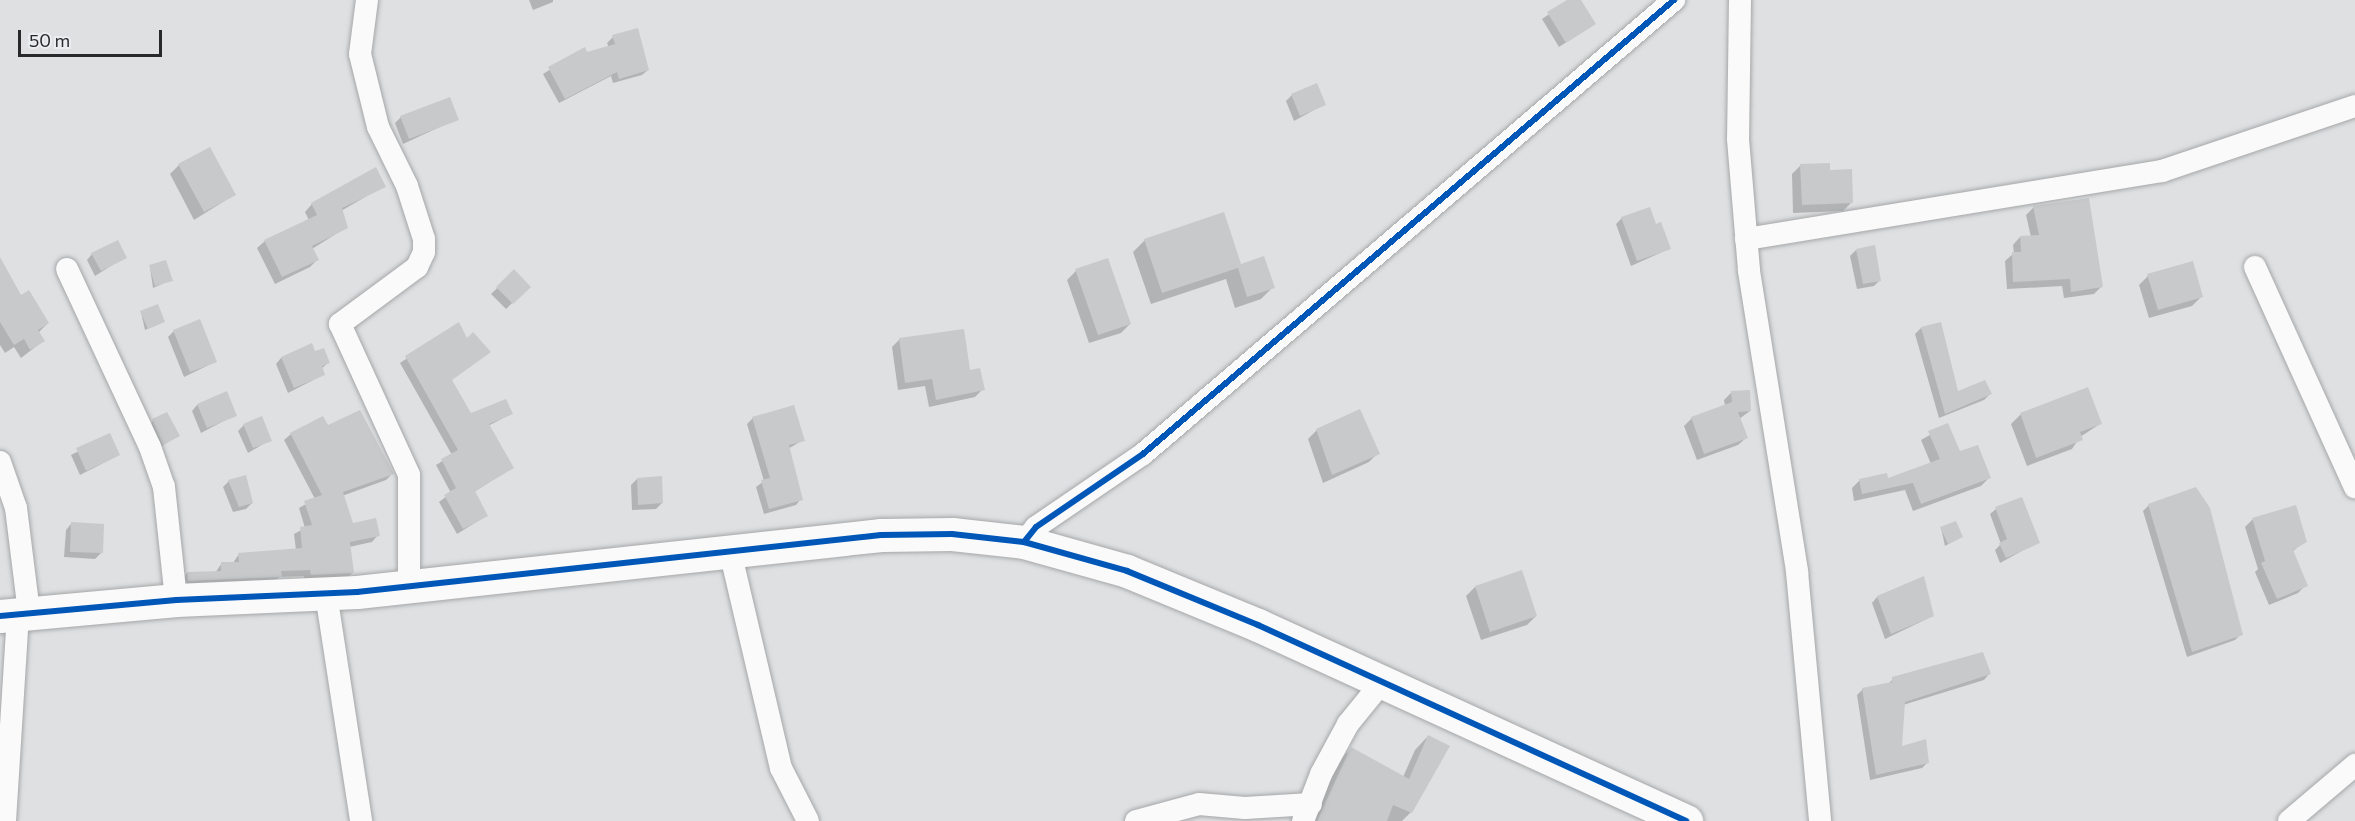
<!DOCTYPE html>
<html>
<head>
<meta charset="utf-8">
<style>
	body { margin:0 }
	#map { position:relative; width:2355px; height:821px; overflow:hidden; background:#dee0e2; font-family:Commissioner,sans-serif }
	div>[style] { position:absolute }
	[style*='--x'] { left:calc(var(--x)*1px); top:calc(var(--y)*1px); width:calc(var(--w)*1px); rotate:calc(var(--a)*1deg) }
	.shadow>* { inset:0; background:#0003 }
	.building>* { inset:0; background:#c7c9ca }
	.roads { filter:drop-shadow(0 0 2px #a6a7a8) drop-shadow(0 0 2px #a6a7a8) }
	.street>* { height:22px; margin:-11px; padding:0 11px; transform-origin:11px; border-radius:11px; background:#fafafb }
	.secondary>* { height:33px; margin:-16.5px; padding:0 16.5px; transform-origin:16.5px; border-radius:16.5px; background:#fafafb }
	.cycleway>* { height:6px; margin:-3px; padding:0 3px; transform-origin:3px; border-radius:3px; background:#0057b8 }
	span { translate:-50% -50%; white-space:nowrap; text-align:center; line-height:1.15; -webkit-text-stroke:4.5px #eaeef0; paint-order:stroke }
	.scale { position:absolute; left:18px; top:30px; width:144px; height:27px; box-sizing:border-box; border:3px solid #28292a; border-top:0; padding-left:8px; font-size:18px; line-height:21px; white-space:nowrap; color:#28292a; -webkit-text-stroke:4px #eaeef0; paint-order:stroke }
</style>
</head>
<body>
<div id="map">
	<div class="shadow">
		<div style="clip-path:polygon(529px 0,553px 0,553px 2px,533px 10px)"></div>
		<div style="clip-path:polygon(1570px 0,1579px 0,1594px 24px,1559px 47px,1542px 19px)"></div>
		<div style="clip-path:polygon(613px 37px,648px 70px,642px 75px,613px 83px,611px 76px,559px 103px,543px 74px,584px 49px,587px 54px,609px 48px,607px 43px)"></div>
		<div style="clip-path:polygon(1292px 95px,1325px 104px,1294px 121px,1286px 101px)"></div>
		<div style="clip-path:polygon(401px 117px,457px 119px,403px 144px,395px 123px)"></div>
		<div style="clip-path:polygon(179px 165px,234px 195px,194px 220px,170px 174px)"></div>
		<div style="clip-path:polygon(1801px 165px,1829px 172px,1852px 202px,1843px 211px,1793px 213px,1792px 174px)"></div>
		<div style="clip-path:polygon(384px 186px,341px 211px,347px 227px,312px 249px,317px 260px,310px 267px,275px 284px,257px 248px,265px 241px,309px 220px,305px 212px,312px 204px)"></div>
		<div style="clip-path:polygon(2088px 200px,2102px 286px,2094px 294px,2064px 298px,2062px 286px,2007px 289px,2005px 261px,2014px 253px,2013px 245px,2020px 237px,2031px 237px,2026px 215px,2033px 208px)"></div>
		<div style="clip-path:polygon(1622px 218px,1655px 226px,1669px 249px,1631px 266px,1616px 224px)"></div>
		<div style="clip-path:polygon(1145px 240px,1240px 266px,1273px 287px,1261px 299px,1235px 308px,1226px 279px,1151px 304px,1133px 252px)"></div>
		<div style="clip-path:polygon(1856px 250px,1880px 280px,1874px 286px,1857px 289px,1850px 256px)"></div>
		<div style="clip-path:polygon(92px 254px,125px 257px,95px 276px,87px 260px)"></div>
		<div style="clip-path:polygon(0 260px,21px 297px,48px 323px,38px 333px,43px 341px,21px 358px,14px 347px,5px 353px,0 345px)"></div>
		<div style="clip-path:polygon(150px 267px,171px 280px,153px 288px)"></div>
		<div style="clip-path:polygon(1076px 271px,1130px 324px,1121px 333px,1089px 343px,1067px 280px)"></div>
		<div style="clip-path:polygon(514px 272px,529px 287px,506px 309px,491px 294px)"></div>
		<div style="clip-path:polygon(2148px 276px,2201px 297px,2192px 306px,2149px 318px,2139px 285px)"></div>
		<div style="clip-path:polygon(141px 312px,164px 321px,145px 330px)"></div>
		<div style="clip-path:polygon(458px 324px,450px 381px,470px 415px,511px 414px,488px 426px,513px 467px,474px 492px,486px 516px,457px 534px,439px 502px,451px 493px,436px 465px,452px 455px,400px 363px)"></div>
		<div style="clip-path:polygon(1921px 328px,1957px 393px,1990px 394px,1984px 400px,1939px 418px,1915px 334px)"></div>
		<div style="clip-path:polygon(174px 331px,215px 362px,184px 377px,168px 337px)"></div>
		<div style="clip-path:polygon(900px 339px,969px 372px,983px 389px,975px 397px,929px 407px,925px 386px,898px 390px,892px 347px)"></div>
		<div style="clip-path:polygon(314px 353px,329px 362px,321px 369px,323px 375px,288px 393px,276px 364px,281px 358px)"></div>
		<div style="clip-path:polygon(2087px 389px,2100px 424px,2080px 437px,2072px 449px,2027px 466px,2011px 424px,2020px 415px)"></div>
		<div style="clip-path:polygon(1732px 392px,1750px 411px,1739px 419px,1746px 438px,1738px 445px,1697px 460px,1684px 426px,1692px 418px,1725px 406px,1724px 400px)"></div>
		<div style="clip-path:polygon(197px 405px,235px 415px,201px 433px,192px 411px)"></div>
		<div style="clip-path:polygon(753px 418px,803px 440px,788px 449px,801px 499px,796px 505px,764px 514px,756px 487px,764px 481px,747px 424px)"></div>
		<div style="clip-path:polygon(153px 421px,178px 436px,157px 449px,147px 427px)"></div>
		<div style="clip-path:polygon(244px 425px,270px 440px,248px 453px,238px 431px)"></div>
		<div style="clip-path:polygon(1947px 425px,1959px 453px,1989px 478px,1981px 486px,1913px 511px,1905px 490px,1854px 501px,1852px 488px,1860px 480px,1887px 480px,1931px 464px,1921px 440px)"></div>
		<div style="clip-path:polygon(327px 427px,392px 474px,386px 480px,342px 496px,352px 525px,378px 535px,372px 542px,349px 547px,352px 573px,346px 579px,305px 581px,304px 576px,279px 577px,274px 582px,182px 586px,181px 580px,187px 573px,215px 573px,222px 563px,233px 563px,239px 554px,296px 550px,294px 534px,305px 528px,299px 508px,315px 499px,284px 440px,291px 434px)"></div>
		<div style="clip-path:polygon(1317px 430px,1378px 453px,1369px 462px,1323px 483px,1308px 439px)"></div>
		<div style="clip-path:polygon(110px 435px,119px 455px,80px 475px,71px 455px)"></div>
		<div style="clip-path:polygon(637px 479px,662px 503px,656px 509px,632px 510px,631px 485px)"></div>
		<div style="clip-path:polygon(229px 481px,252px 503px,246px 509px,233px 512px,223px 487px)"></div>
		<div style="clip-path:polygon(2149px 505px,2241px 634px,2235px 640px,2187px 657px,2143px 511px)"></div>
		<div style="clip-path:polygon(1996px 509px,2038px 542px,2000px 563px,1995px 550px,2001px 544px,1990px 514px)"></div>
		<div style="clip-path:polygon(2253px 519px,2305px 541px,2292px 552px,2306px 585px,2298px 593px,2269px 605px,2255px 572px,2258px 569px,2245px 527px)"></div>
		<div style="clip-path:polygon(71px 524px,101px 553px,95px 559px,64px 557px,66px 530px)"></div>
		<div style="clip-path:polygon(1941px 528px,1961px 537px,1945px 546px)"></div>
		<div style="clip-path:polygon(1475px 587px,1536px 616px,1527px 625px,1481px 640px,1466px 596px)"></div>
		<div style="clip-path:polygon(1877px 597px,1933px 616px,1885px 639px,1872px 603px)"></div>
		<div style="clip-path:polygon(1989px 674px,1984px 680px,1903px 705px,1900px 748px,1928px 762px,1922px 768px,1870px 780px,1857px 695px,1863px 689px,1887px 685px,1893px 679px)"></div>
		<div style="clip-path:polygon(1428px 736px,1411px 812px,1402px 821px,1312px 821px,1338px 762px,1351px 749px,1403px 777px,1415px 750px)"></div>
	</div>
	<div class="building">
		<div style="clip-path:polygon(1567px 0,1581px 0,1596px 24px,1566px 43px,1547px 12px)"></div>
		<div style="clip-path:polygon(638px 28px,649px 70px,619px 79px,617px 72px,565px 99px,548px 67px,585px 47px,587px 52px,615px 44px,612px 35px)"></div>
		<div style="clip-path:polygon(1317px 83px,1326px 105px,1300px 116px,1291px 94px)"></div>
		<div style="clip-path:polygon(450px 97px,459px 120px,409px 139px,400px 116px)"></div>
		<div style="clip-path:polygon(210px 147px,236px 195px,204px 212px,178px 164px)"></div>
		<div style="clip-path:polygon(1830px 163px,1830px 170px,1852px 169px,1853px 203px,1802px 205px,1800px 164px)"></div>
		<div style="clip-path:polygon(376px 167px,386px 187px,342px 208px,348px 228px,312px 246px,319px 260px,282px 277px,264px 240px,317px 215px,311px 203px)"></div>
		<div style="clip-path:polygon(2089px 198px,2103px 287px,2071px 292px,2070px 279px,2013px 282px,2012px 252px,2021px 252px,2020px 236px,2039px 235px,2033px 206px)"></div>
		<div style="clip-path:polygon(1650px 207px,1656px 224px,1661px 222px,1671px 249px,1637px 261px,1621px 217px)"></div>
		<div style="clip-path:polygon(1224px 212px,1241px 264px,1264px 256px,1275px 288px,1247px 297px,1238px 268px,1162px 293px,1144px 239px)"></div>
		<div style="clip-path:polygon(118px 240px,127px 258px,101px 271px,91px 253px)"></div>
		<div style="clip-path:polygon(1875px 245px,1881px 281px,1863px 284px,1856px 249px)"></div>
		<div style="clip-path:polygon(0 257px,21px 295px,29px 290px,49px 323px,38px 330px,45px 341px,30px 350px,24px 339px,14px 345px,0 322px)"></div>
		<div style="clip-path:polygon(1108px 258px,1131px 324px,1098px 335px,1075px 269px)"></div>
		<div style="clip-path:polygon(166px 260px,173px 281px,155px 286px,149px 265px)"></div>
		<div style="clip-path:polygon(2193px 261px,2203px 297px,2158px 310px,2147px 274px)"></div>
		<div style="clip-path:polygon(514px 269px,531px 287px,513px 304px,496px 287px)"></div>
		<div style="clip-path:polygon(158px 304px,165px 322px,148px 329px,140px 311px)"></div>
		<div style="clip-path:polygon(200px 319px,217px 362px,190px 372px,173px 330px)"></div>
		<div style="clip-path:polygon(459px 322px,467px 338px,473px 332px,491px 352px,452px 380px,471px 413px,506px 399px,513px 414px,489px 424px,514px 468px,475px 491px,488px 516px,463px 529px,444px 495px,456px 488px,441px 459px,458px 450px,405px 356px)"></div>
		<div style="clip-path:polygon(1941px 322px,1958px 391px,1985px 380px,1992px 394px,1945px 414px,1921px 327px)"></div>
		<div style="clip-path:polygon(964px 329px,970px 370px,980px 368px,985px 390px,936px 400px,932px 379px,905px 383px,899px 338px)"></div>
		<div style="clip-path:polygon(312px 343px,315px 351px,324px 348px,330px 363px,322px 366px,325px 375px,294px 388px,281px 357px)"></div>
		<div style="clip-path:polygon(2088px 387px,2102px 424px,2080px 432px,2083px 440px,2036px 458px,2020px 413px)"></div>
		<div style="clip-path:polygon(1750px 390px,1751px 411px,1738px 412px,1748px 438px,1704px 454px,1691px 417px,1732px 402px,1731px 391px)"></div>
		<div style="clip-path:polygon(227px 391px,237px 416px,207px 428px,197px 404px)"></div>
		<div style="clip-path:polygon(794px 405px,805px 441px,789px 445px,803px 500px,769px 509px,761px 480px,770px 478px,752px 417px)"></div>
		<div style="clip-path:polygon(1360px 409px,1380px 454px,1332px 475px,1316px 429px)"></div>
		<div style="clip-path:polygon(360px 410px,394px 474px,343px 492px,353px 523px,376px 518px,380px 536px,350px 542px,354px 573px,311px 575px,310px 570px,281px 571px,282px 577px,188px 581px,187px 572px,221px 571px,221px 562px,239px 562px,238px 553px,302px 548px,300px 527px,312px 525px,304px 501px,322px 495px,290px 433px,323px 416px,328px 425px)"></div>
		<div style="clip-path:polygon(167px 412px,180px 436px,163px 445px,152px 419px)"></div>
		<div style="clip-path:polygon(262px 416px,272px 441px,253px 448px,243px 424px)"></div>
		<div style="clip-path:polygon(1948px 423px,1960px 451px,1978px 445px,1991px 478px,1921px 504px,1913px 483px,1862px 494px,1859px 479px,1887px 473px,1888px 478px,1940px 459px,1928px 431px)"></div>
		<div style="clip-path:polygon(110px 433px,120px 455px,86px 471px,76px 448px)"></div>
		<div style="clip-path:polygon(246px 475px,253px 503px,239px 507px,228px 480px)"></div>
		<div style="clip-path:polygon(662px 476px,663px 503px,638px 505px,637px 478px)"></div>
		<div style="clip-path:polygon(2196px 487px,2210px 508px,2243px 635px,2192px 652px,2148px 504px)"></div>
		<div style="clip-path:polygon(2022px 497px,2040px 543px,2006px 558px,1999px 543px,2007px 539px,1995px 507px)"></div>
		<div style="clip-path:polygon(2296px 505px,2307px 542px,2293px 550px,2308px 586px,2277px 599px,2261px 563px,2265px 561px,2252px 518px)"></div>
		<div style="clip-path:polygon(1956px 521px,1963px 537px,1948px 544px,1940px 527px)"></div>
		<div style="clip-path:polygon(71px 522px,104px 524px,103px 553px,70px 552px)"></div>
		<div style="clip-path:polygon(1522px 570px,1537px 616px,1490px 632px,1475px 586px)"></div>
		<div style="clip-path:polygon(1924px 576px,1934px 616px,1891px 634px,1877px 596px)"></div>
		<div style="clip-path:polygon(1983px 652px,1991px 674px,1905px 702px,1902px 746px,1926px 739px,1929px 763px,1876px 775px,1862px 688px,1892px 682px,1892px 677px)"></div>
		<div style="clip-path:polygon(1428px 735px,1450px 746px,1412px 813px,1393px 805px,1387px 821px,1317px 821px,1351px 747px,1409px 779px)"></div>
	</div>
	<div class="roads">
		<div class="street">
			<div style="--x:367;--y:0;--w:54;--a:97.4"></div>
			<div style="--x:360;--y:54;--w:75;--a:76.1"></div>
			<div style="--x:378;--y:127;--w:66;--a:63.8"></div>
			<div style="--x:407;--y:186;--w:56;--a:72.2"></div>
			<div style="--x:424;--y:239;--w:13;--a:90"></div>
			<div style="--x:424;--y:252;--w:17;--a:115"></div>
			<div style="--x:417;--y:267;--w:96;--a:143.5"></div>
			<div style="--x:340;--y:324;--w:166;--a:65.4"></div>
			<div style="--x:409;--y:475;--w:111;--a:90"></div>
			<div style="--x:1740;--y:0;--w:139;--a:90.8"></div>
			<div style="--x:1738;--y:139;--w:132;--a:85.2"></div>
			<div style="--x:1749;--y:271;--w:305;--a:80.9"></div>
			<div style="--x:1797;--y:572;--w:250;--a:84.7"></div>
			<div style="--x:1746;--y:239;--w:422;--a:-9.3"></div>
			<div style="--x:2162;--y:171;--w:204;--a:-18.6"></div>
			<div style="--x:2255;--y:267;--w:242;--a:65.6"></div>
			<div style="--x:67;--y:269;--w:196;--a:65"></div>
			<div style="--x:150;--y:447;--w:42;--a:70.7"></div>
			<div style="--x:164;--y:487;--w:114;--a:83.9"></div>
			<div style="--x:0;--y:462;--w:49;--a:70.8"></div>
			<div style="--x:16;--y:508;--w:106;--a:82.9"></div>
			<div style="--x:1024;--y:542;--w:19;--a:-51"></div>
			<div style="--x:1036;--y:527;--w:130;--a:-34.3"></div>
			<div style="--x:1143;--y:454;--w:699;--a:-40.53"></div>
			<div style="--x:730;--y:551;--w:223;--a:76.8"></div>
			<div style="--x:781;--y:768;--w:59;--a:63"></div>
			<div style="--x:326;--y:594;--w:230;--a:81.2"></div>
			<div style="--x:5;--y:821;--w:207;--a:-86.4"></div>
			<div style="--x:1136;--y:821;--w:65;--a:-15.1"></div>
			<div style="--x:1199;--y:804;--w:46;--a:5"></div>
			<div style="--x:1245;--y:808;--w:66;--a:-3.5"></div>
			<div style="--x:1303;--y:821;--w:50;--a:-69"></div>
			<div style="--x:1321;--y:774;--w:57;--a:-61.6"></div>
			<div style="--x:1348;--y:724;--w:55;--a:-50.9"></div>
			<div style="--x:2289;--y:821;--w:87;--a:-40.3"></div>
		</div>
		<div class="secondary">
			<div style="--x:0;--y:616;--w:177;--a:-5.2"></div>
			<div style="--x:176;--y:600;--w:181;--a:-2.5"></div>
			<div style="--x:357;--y:592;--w:527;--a:-6.21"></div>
			<div style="--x:881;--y:535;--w:71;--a:-0.8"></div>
			<div style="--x:952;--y:534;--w:72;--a:6.3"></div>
			<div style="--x:1024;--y:542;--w:107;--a:15.7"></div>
			<div style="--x:1127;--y:571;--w:142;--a:22.4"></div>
			<div style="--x:1258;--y:625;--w:471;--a:24.6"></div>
		</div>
	</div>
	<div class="cycleway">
		<div style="--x:1024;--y:542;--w:19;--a:-51"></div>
		<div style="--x:1036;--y:527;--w:130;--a:-34.3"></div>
		<div style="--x:1143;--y:454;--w:699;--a:-40.53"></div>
		<div style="--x:0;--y:616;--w:177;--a:-5.2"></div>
		<div style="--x:176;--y:600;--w:181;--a:-2.5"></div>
		<div style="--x:357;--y:592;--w:527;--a:-6.21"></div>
		<div style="--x:881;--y:535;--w:71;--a:-0.8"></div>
		<div style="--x:952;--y:534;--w:72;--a:6.3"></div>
		<div style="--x:1024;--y:542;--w:107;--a:15.7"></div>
		<div style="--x:1127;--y:571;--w:142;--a:22.4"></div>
		<div style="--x:1258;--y:625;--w:471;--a:24.6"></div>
	</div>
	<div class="scale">50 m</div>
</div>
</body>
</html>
